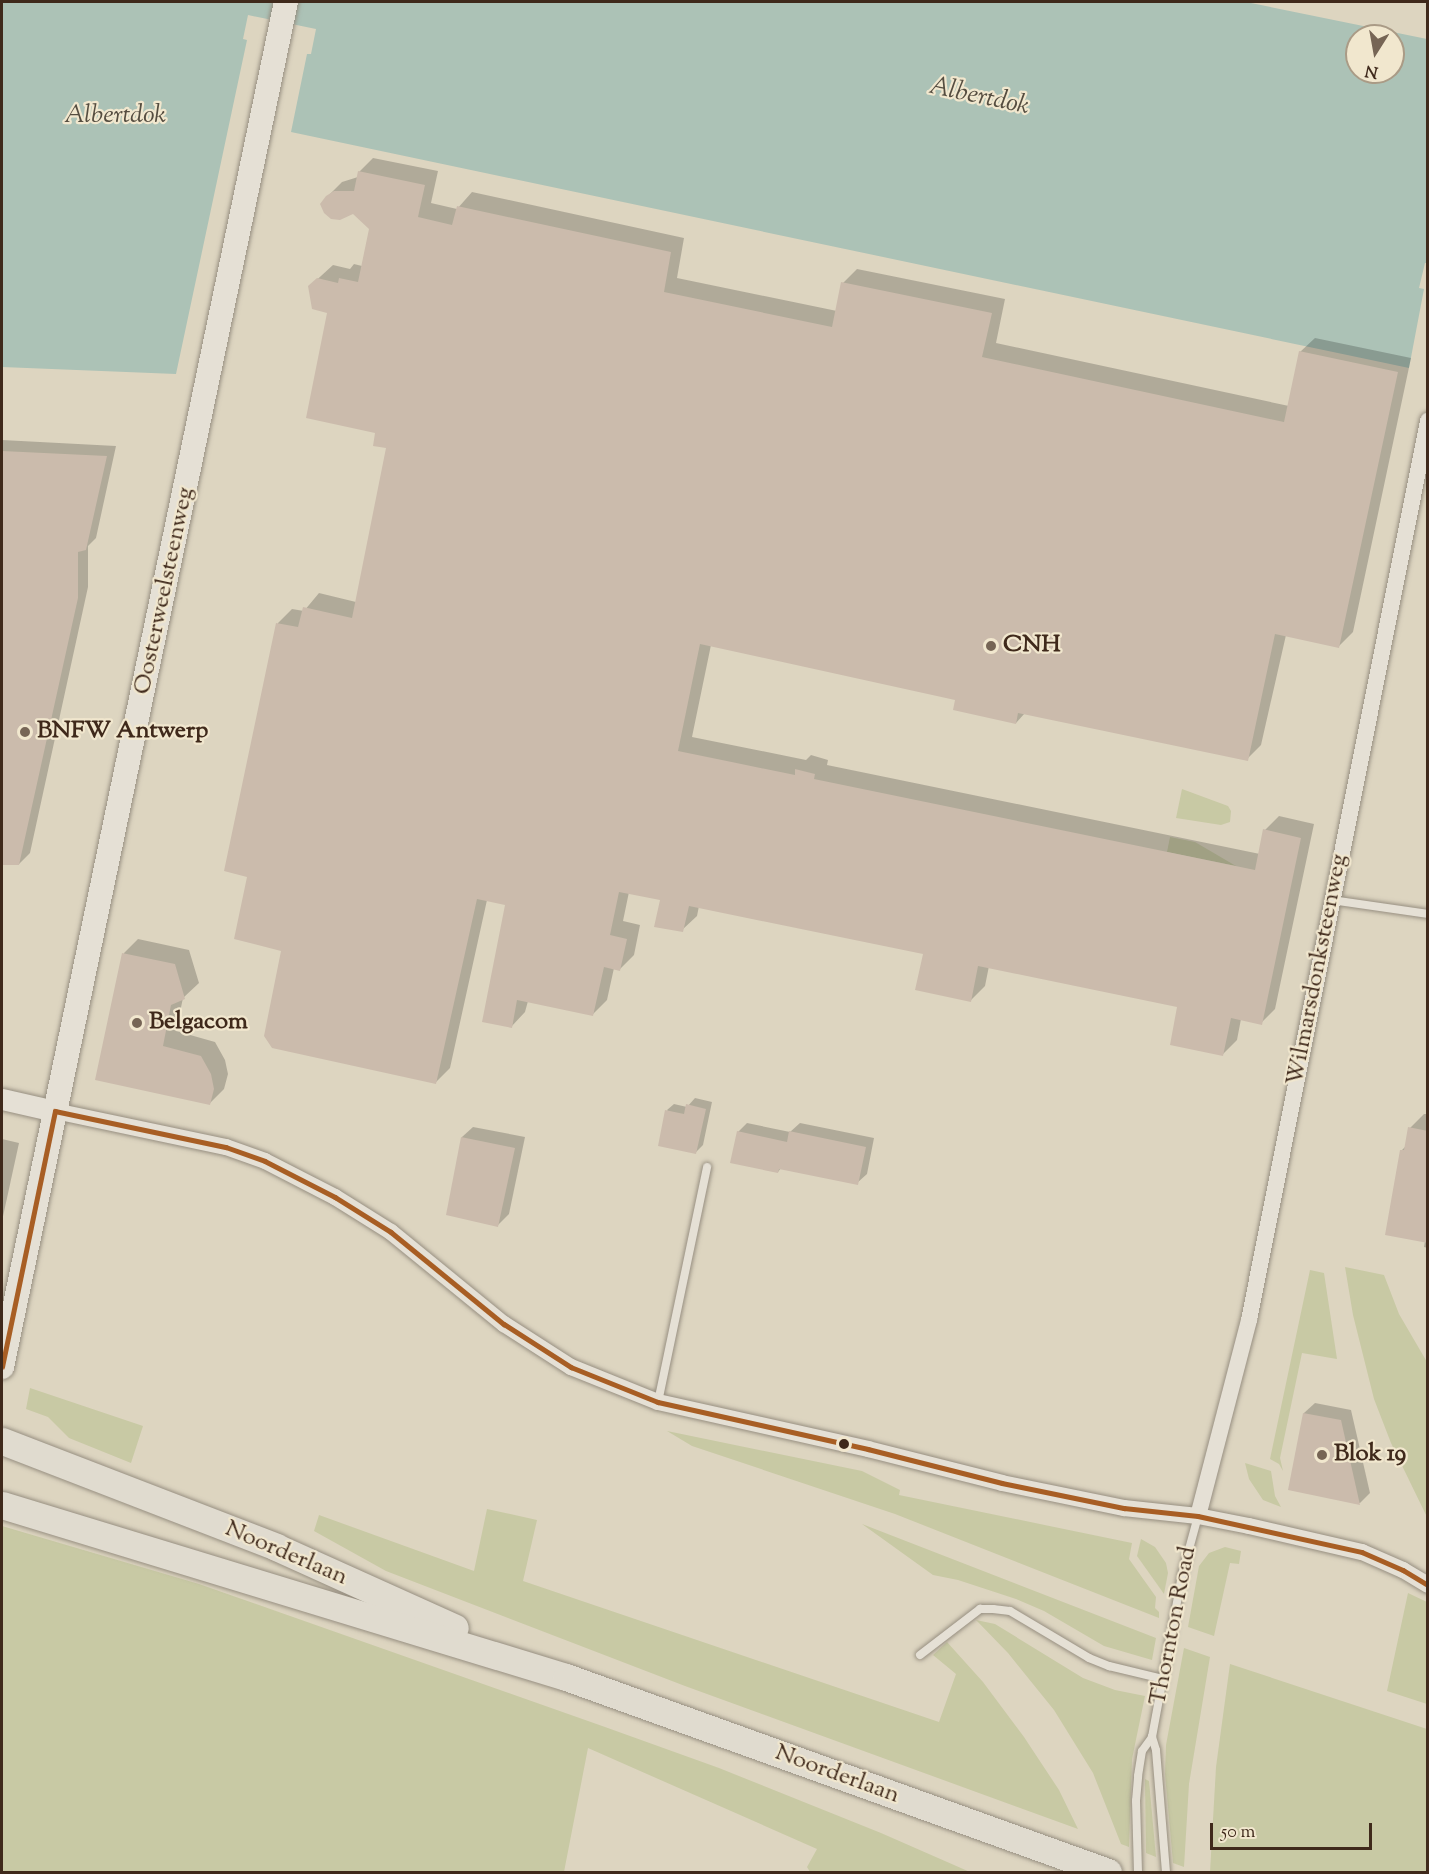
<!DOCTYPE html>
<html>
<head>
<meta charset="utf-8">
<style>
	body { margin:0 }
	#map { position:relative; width:1429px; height:1874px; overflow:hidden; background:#ddd5c0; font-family:"Sorts Mill Goudy",serif }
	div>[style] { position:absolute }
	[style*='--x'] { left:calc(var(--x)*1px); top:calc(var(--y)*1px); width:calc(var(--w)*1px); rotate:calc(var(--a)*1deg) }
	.green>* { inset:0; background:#c8c9a4 }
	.water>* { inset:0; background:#acc2b6 }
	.shadow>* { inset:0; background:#0003 }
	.building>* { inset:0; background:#cbbbac }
	.roads { filter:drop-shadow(0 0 2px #978f81) drop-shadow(0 0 2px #978f81) }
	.service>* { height:8px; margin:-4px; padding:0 4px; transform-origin:4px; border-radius:4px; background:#e5e0d5 }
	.minor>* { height:16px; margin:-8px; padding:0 8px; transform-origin:8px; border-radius:8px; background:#e5e0d5 }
	.tertiary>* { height:21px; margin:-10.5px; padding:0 10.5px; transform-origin:10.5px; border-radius:10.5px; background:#e5e0d5 }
	.secondary>* { height:24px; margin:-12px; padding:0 12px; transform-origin:12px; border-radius:12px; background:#e5e0d5 }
	.primary>* { height:27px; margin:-13.5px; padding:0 13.5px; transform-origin:13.5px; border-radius:13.5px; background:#e0dbcf }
	.bus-1>* { height:4.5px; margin:-2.25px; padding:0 2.25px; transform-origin:2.25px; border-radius:2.25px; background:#a85e24 }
	.dots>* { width:16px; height:16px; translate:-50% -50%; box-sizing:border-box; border:3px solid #f1e7ce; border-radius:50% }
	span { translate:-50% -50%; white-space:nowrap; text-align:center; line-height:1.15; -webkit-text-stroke:4.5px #f1e7ce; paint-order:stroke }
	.street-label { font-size:24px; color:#3f291b }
	.poi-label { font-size:24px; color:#3f291b; font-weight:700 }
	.left { translate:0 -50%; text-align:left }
	.water-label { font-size:26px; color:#554d40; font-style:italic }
	.frame { position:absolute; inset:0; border:3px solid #3f291b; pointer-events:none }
	.north { position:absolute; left:1345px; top:24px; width:60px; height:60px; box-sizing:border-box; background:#f1e7ce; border:2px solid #aa9b86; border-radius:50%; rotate:191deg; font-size:16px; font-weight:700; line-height:24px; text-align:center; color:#3f291b }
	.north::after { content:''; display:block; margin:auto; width:21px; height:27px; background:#766555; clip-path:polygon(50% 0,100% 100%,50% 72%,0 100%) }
	.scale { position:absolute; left:1210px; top:1823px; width:162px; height:27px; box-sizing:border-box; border:3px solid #3f291b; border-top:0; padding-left:8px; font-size:18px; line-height:21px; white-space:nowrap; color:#3f291b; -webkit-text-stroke:4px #f1e7ce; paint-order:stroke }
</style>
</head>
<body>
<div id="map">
	<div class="green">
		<div style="clip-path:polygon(1182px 789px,1228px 806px,1231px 811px,1230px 822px,1221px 825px,1176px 818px)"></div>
		<div style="clip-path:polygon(1170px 837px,1195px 842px,1236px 866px,1167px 852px)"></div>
		<div style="clip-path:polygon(1345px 1267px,1384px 1275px,1399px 1314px,1427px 1362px,1427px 1517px,1391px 1443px,1374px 1399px,1353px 1315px)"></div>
		<div style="clip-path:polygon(1310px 1270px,1324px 1273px,1337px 1359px,1302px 1353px,1280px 1458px,1283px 1471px,1279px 1464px,1270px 1459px)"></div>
		<div style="clip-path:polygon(30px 1388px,143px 1426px,131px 1463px,69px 1438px,48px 1417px,26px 1409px)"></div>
		<div style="clip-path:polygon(667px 1431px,862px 1471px,900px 1490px,899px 1495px,1132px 1543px,1129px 1559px,1156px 1597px,1155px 1608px,1159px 1612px,1159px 1618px,895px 1514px,692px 1446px)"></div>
		<div style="clip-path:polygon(1245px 1463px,1271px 1471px,1275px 1496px,1281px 1507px,1263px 1500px,1249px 1479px)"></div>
		<div style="clip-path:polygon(487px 1509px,537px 1520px,523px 1581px,939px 1722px,956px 1674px,933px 1655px,947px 1642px,983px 1682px,1024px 1737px,1059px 1790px,1078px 1829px,685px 1686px,386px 1571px,314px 1531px,319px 1515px,474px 1571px)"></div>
		<div style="clip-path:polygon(862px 1524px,1156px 1638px,1152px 1660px,1104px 1646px,1044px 1611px,1016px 1599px,958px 1580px,933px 1575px)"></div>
		<div style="clip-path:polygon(2px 1526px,199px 1584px,605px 1727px,719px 1768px,881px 1833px,970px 1872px,810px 1872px,807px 1867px,817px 1849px,588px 1748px,564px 1872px,2px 1872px)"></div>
		<div style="clip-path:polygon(1141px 1539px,1155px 1547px,1166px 1563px,1168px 1573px,1164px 1594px,1137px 1556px)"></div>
		<div style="clip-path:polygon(1225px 1547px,1241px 1551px,1239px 1564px,1230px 1563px,1214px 1636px,1188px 1627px,1199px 1566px,1209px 1553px)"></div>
		<div style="clip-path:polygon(1408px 1593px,1427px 1602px,1427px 1704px,1387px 1691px)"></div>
		<div style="clip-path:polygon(976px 1620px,995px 1624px,1083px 1678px,1115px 1690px,1145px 1696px,1132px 1759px,1129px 1847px,1121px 1844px,1093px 1773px,1054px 1710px,1008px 1653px)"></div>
		<div style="clip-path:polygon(1184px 1648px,1210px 1657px,1189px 1784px,1184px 1867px,1173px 1863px,1165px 1774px,1166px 1745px)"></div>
		<div style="clip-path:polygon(1230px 1664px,1427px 1729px,1427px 1872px,1210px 1872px,1216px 1767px)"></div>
		<div style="clip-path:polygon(1145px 1779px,1149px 1781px,1156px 1857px,1146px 1853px)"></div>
	</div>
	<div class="water">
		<div style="clip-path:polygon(evenodd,2px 2px,1246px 2px,1427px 39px,1427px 263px,1425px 263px,1419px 288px,1424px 289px,1409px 368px,291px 132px,307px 54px,311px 54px,316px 29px,248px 15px,243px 39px,247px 40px,176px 374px,2px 367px,2px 2px,1357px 36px,1393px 36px,1393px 72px,1357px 72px,1357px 36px)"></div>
	</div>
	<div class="shadow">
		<div style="clip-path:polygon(373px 158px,438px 171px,431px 203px,457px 209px,472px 192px,684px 238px,677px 278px,837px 311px,843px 283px,857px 269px,1005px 299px,996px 343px,1289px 406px,1300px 352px,1315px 338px,1411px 358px,1353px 632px,1338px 647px,1286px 635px,1261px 745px,1247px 759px,1025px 713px,1016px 723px,957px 699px,711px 645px,692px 737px,806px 760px,811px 755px,828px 760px,827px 765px,1260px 854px,1265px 830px,1279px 816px,1314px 824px,1275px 1009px,1261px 1023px,1241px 1019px,1237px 1040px,1223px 1054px,1179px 1006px,989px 966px,985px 986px,971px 1000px,924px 953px,699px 906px,697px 916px,682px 930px,662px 899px,629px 892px,623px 921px,640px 925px,634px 955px,620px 969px,614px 968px,607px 1000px,593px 1014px,528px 1001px,525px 1012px,511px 1027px,507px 904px,487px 900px,450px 1068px,436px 1082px,283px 949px,248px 876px,278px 623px,292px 609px,304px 611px,319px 593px,356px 602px,388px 447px,377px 432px,329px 312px,310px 286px,333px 265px,350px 269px,354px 264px,362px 266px,370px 228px,353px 213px,327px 197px,342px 182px,358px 177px,359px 172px)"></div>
		<div style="clip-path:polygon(2px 440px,116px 446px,96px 538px,88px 546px,88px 587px,30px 853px,19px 864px,2px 863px)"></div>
		<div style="clip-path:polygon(138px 939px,189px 950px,199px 983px,183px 998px,176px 1031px,215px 1042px,225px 1060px,228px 1074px,224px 1089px,210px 1103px,97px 1079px,124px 953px)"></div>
		<div style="clip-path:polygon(695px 1098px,712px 1102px,703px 1145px,696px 1152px,667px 1110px,674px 1104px,687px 1107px)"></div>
		<div style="clip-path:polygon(1424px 1114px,1428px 1114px,1428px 1248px,1424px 1247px,1425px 1241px,1402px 1150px,1406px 1146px,1410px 1128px)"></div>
		<div style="clip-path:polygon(747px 1123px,790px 1132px,800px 1123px,874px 1138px,867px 1174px,857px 1183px,781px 1168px,778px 1172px,738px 1132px)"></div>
		<div style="clip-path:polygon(473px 1127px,525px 1137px,509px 1214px,498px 1225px,448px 1214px,462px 1137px)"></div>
		<div style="clip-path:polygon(2px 1139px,19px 1143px,2px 1221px)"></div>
		<div style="clip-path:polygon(1315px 1403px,1351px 1410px,1370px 1493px,1360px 1503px,1290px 1489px,1304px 1413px)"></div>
	</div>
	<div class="building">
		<div style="clip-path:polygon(358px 171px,425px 185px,418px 217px,452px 225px,457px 206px,671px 252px,664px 292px,832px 327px,841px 282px,992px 313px,982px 357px,1284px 422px,1299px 351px,1398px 372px,1339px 648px,1275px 634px,1248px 761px,1018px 713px,1016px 724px,953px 710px,955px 700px,700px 644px,678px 751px,795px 775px,795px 769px,815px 774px,814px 779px,1255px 870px,1263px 829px,1301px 838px,1262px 1025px,1231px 1018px,1223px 1056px,1170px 1045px,1177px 1007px,978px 966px,971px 1002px,915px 990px,923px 954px,689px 906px,683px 932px,654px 927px,660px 900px,619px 892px,610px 935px,627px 939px,620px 971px,604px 967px,593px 1016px,517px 1000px,512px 1028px,482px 1022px,505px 905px,477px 899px,436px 1084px,272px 1048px,264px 1036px,281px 951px,234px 939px,247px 877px,224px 871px,276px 623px,298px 627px,303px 607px,352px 618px,386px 448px,373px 446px,375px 433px,306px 418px,327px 313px,312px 309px,308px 286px,317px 278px,338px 283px,339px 278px,358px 282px,369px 229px,353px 214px,340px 220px,331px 219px,324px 213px,320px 204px,326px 196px,334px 191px,354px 191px)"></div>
		<div style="clip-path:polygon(2px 451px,107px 456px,86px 550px,78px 552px,78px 598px,19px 865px,2px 865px)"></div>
		<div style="clip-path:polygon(122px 953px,175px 964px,185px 999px,171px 1005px,163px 1046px,201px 1056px,211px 1074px,214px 1089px,210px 1105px,95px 1080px)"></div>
		<div style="clip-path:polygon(686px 1104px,706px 1109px,696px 1154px,658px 1146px,665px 1110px,684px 1114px)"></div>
		<div style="clip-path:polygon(1408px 1127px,1428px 1131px,1428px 1243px,1385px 1235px,1400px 1150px,1404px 1150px)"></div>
		<div style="clip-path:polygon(737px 1131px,787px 1142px,789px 1131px,866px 1147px,858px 1185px,779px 1169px,778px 1173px,730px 1163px)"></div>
		<div style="clip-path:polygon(461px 1137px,515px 1148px,498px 1227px,446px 1215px)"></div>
		<div style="clip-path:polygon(1303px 1413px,1341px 1420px,1360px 1505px,1288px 1490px)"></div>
	</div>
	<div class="roads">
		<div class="service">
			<div style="--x:1332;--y:900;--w:97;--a:8.3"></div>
			<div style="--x:658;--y:1402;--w:240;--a:-78.2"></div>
			<div style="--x:920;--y:1655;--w:76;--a:-37.5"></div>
			<div style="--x:980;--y:1609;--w:13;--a:0"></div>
			<div style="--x:993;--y:1609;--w:17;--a:7"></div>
			<div style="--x:1010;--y:1611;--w:92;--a:30.7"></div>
			<div style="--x:1089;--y:1658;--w:22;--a:22"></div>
			<div style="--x:1109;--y:1666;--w:56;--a:13.5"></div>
			<div style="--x:1138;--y:1872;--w:71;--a:-91.6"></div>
			<div style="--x:1136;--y:1801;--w:25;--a:-85"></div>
			<div style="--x:1138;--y:1776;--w:25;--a:-81"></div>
			<div style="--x:1142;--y:1751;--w:17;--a:-54"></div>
			<div style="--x:1166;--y:1872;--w:122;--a:-94.7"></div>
			<div style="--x:1156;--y:1750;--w:14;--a:-107"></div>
			<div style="--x:1152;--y:1737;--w:165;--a:-79.5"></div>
			<div style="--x:1182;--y:1575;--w:61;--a:-74.8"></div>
		</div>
		<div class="minor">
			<div style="--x:55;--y:1111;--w:175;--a:11.9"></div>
			<div style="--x:226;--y:1147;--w:41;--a:19.7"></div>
			<div style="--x:265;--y:1161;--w:79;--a:27.2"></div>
			<div style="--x:335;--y:1197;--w:66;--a:32"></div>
			<div style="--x:391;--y:1232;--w:146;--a:39.2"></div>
			<div style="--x:504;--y:1324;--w:80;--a:32.7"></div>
			<div style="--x:571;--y:1367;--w:94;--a:21.9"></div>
			<div style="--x:658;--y:1402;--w:215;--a:12.6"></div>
			<div style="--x:868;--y:1449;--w:138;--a:14.2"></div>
			<div style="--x:1002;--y:1483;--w:125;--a:11.6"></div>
			<div style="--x:1124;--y:1508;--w:74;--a:6.2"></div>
			<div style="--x:1198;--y:1516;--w:52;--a:11.1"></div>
			<div style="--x:1249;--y:1526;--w:116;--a:13"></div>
			<div style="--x:1362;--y:1552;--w:45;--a:23.7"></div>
			<div style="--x:1403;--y:1570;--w:29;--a:31"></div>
			<div style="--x:1198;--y:1516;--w:203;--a:-75.4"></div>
			<div style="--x:1249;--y:1320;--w:917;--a:-78.74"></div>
		</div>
		<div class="tertiary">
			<div style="--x:2;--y:1099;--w:54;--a:12.8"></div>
		</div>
		<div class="secondary">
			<div style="--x:2;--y:1367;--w:1394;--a:-78.25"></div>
		</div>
		<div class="primary">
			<div style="--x:2;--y:1441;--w:294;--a:21.1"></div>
			<div style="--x:276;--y:1547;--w:196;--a:24.3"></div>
			<div style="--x:2;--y:1505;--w:590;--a:16.96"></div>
			<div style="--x:566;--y:1677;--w:576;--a:19.79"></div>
		</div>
	</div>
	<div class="bus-1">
		<div style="--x:55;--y:1111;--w:175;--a:11.9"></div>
		<div style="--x:226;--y:1147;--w:41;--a:19.7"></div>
		<div style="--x:265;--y:1161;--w:79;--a:27.2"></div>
		<div style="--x:335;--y:1197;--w:66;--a:32"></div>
		<div style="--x:391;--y:1232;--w:146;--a:39.2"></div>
		<div style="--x:504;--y:1324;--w:80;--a:32.7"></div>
		<div style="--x:571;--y:1367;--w:94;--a:21.9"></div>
		<div style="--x:658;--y:1402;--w:215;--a:12.6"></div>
		<div style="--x:868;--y:1449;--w:138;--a:14.2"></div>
		<div style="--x:1002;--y:1483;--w:125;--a:11.6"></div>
		<div style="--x:1124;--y:1508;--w:74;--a:6.2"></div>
		<div style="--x:1198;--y:1516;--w:168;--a:12.4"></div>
		<div style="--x:1362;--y:1552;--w:45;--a:23.7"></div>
		<div style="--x:1403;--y:1570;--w:29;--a:31"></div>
		<div style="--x:2;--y:1367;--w:261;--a:-78.3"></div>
	</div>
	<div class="dots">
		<div style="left:991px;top:646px;background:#766555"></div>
		<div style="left:25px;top:732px;background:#766555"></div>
		<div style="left:137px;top:1023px;background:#766555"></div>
		<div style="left:844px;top:1444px;background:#3f291b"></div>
		<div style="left:1322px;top:1455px;background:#766555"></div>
	</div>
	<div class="street-label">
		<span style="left:165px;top:591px;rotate:-78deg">Oosterweelsteenweg</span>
		<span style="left:1318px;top:970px;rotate:-79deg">Wilmarsdonksteenweg</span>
		<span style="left:286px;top:1554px;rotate:23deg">Noorderlaan</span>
		<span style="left:1174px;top:1626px;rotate:-79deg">Thornton Road</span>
		<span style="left:837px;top:1775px;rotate:20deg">Noorderlaan</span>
	</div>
	<div class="poi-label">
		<span class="left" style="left:1003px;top:646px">CNH</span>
		<span class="left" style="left:37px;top:732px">BNFW Antwerp</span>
		<span class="left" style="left:149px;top:1023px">Belgacom</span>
		<span class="left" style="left:1334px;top:1455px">Blok 19</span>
	</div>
	<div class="water-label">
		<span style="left:979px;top:97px;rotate:12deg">Albertdok</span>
		<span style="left:115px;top:116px">Albertdok</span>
	</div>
	<div class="frame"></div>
	<div class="north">N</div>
	<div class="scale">50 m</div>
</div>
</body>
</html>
